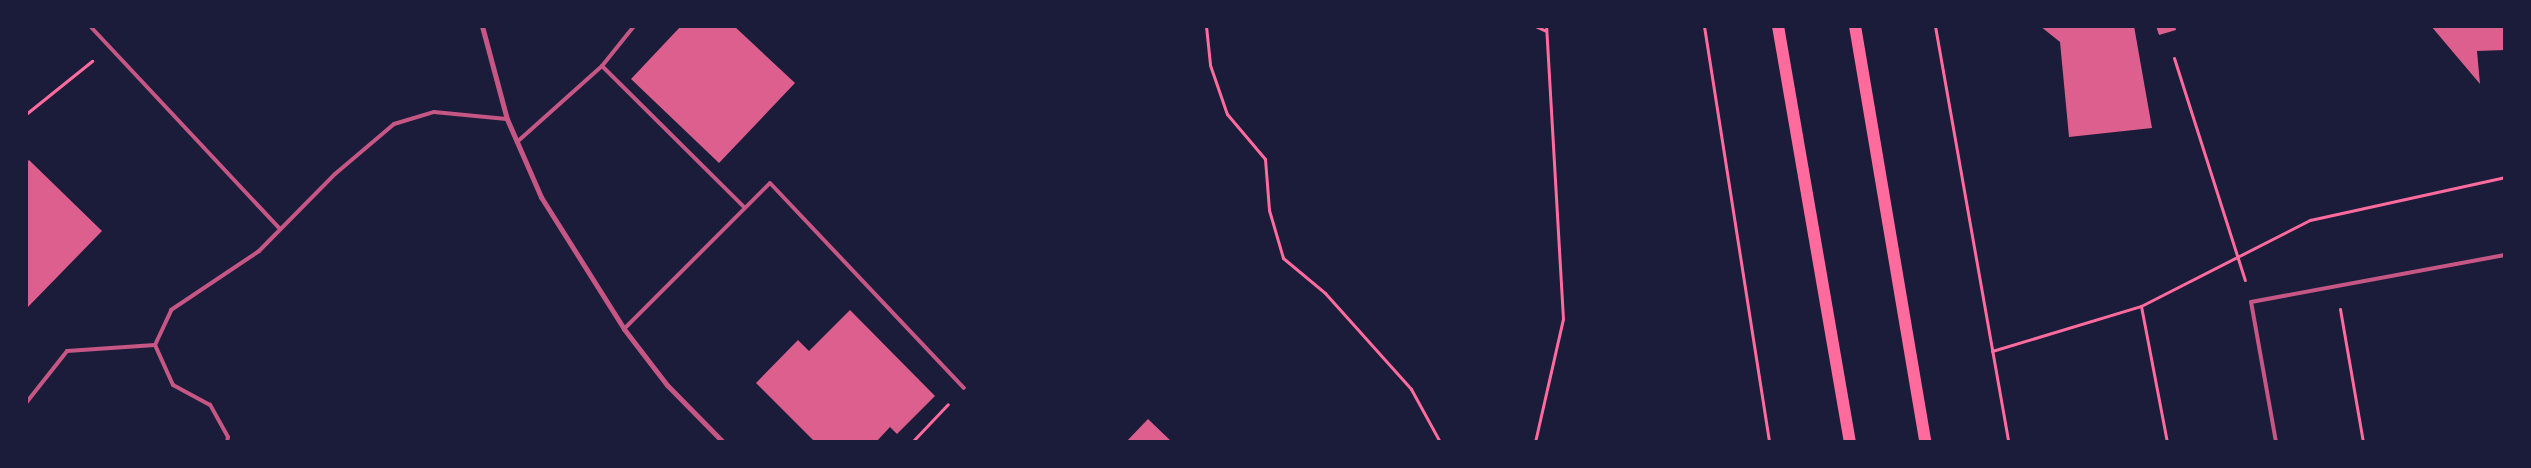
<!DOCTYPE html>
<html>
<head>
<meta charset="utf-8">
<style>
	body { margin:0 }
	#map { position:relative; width:2531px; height:468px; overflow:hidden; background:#1b1b3a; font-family:"Noto Sans",sans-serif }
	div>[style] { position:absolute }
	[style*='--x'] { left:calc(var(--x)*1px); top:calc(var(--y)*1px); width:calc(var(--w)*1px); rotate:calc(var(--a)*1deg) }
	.building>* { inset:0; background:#dd5f8e }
	.path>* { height:3px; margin:-1.5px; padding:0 1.5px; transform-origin:1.5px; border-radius:1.5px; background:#ff6b9d }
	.service>* { height:4px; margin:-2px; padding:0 2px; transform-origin:2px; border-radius:2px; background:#c65784 }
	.minor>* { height:5px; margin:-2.5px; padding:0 2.5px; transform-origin:2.5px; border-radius:2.5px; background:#c65784 }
	.primary>* { height:12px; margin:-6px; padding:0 6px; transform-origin:6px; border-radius:6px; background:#ff6b9d }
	span { translate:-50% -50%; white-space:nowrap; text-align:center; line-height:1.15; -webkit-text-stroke:4.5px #1b1b3a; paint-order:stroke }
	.frame { position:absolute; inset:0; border:28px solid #1b1b3a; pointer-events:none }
</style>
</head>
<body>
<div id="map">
	<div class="building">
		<div style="clip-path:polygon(681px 26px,734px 26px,795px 83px,719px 163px,631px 79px)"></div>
		<div style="clip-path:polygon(2040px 26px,2134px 26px,2152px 128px,2069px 137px,2060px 42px)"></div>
		<div style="clip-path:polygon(2156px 26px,2175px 26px,2176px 30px,2159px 35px)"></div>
		<div style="clip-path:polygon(2431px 26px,2505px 26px,2505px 50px,2477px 51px,2480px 84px)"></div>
		<div style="clip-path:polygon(29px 160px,102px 231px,26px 309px,26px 163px)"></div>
		<div style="clip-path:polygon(850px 310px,935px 396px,897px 434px,890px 427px,876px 442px,815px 442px,756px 383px,798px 340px,809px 351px)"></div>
		<div style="clip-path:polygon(1148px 419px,1172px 442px,1126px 442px)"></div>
	</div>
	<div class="path">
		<div style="--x:1206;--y:26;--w:39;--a:84"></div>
		<div style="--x:1210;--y:65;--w:52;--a:70.9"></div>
		<div style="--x:1227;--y:114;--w:59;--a:49.8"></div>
		<div style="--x:1265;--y:159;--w:51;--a:85.5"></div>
		<div style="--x:1269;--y:210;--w:50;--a:73.7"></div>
		<div style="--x:1283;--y:258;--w:55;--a:39.8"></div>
		<div style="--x:1325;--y:293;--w:129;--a:48.1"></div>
		<div style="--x:1411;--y:389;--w:60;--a:61.3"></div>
		<div style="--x:1535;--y:26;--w:12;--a:24"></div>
		<div style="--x:1704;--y:26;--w:421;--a:81.1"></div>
		<div style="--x:1935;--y:26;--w:422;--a:80"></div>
		<div style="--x:2174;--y:58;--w:233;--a:72.3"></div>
		<div style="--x:26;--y:114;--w:85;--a:-38.8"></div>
		<div style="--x:2141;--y:306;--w:138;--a:79.2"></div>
		<div style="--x:2340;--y:309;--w:135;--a:80.2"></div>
		<div style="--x:1992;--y:351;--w:156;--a:-16.8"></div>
		<div style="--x:2141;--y:306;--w:190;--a:-27"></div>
		<div style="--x:2310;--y:220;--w:200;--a:-12.4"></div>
		<div style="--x:912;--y:442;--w:52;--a:-46.5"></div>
		<div style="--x:1535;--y:442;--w:126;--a:-77.2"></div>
		<div style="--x:1563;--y:319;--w:293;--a:-93.3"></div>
	</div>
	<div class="service">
		<div style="--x:90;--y:26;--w:278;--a:46.9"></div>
		<div style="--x:602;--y:66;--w:200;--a:44.8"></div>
		<div style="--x:517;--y:142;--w:114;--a:-41.8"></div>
		<div style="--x:602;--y:66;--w:51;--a:-51.3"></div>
		<div style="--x:624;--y:329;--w:206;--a:-45"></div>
		<div style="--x:770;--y:183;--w:282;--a:46.6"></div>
		<div style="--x:26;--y:403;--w:66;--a:-51.7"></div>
		<div style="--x:67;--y:351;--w:88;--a:-3.9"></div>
		<div style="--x:227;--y:442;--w:5;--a:-79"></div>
		<div style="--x:228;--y:437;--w:37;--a:-119"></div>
		<div style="--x:210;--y:405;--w:42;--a:-151.6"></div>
		<div style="--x:173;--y:385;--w:44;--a:-114.2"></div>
		<div style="--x:155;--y:345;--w:38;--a:-65"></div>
		<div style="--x:171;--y:310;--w:106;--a:-33.8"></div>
		<div style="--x:259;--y:251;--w:108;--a:-45.4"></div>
		<div style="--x:335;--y:174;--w:77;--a:-40.3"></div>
		<div style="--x:394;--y:124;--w:42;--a:-16.7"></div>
		<div style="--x:434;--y:112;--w:73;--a:5.5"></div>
		<div style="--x:2276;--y:442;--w:142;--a:-100.1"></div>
		<div style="--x:2251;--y:302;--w:258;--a:-10.5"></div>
	</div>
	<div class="minor">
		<div style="--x:482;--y:26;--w:96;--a:75"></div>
		<div style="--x:507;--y:119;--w:85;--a:66.4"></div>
		<div style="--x:541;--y:197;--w:156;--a:57.8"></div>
		<div style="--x:624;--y:329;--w:71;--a:52.5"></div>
		<div style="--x:667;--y:385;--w:80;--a:45.5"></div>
	</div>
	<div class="primary">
		<div style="--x:1778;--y:26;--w:422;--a:80.2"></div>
		<div style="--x:1855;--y:26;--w:422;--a:80.4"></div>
	</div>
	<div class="frame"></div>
</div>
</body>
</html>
